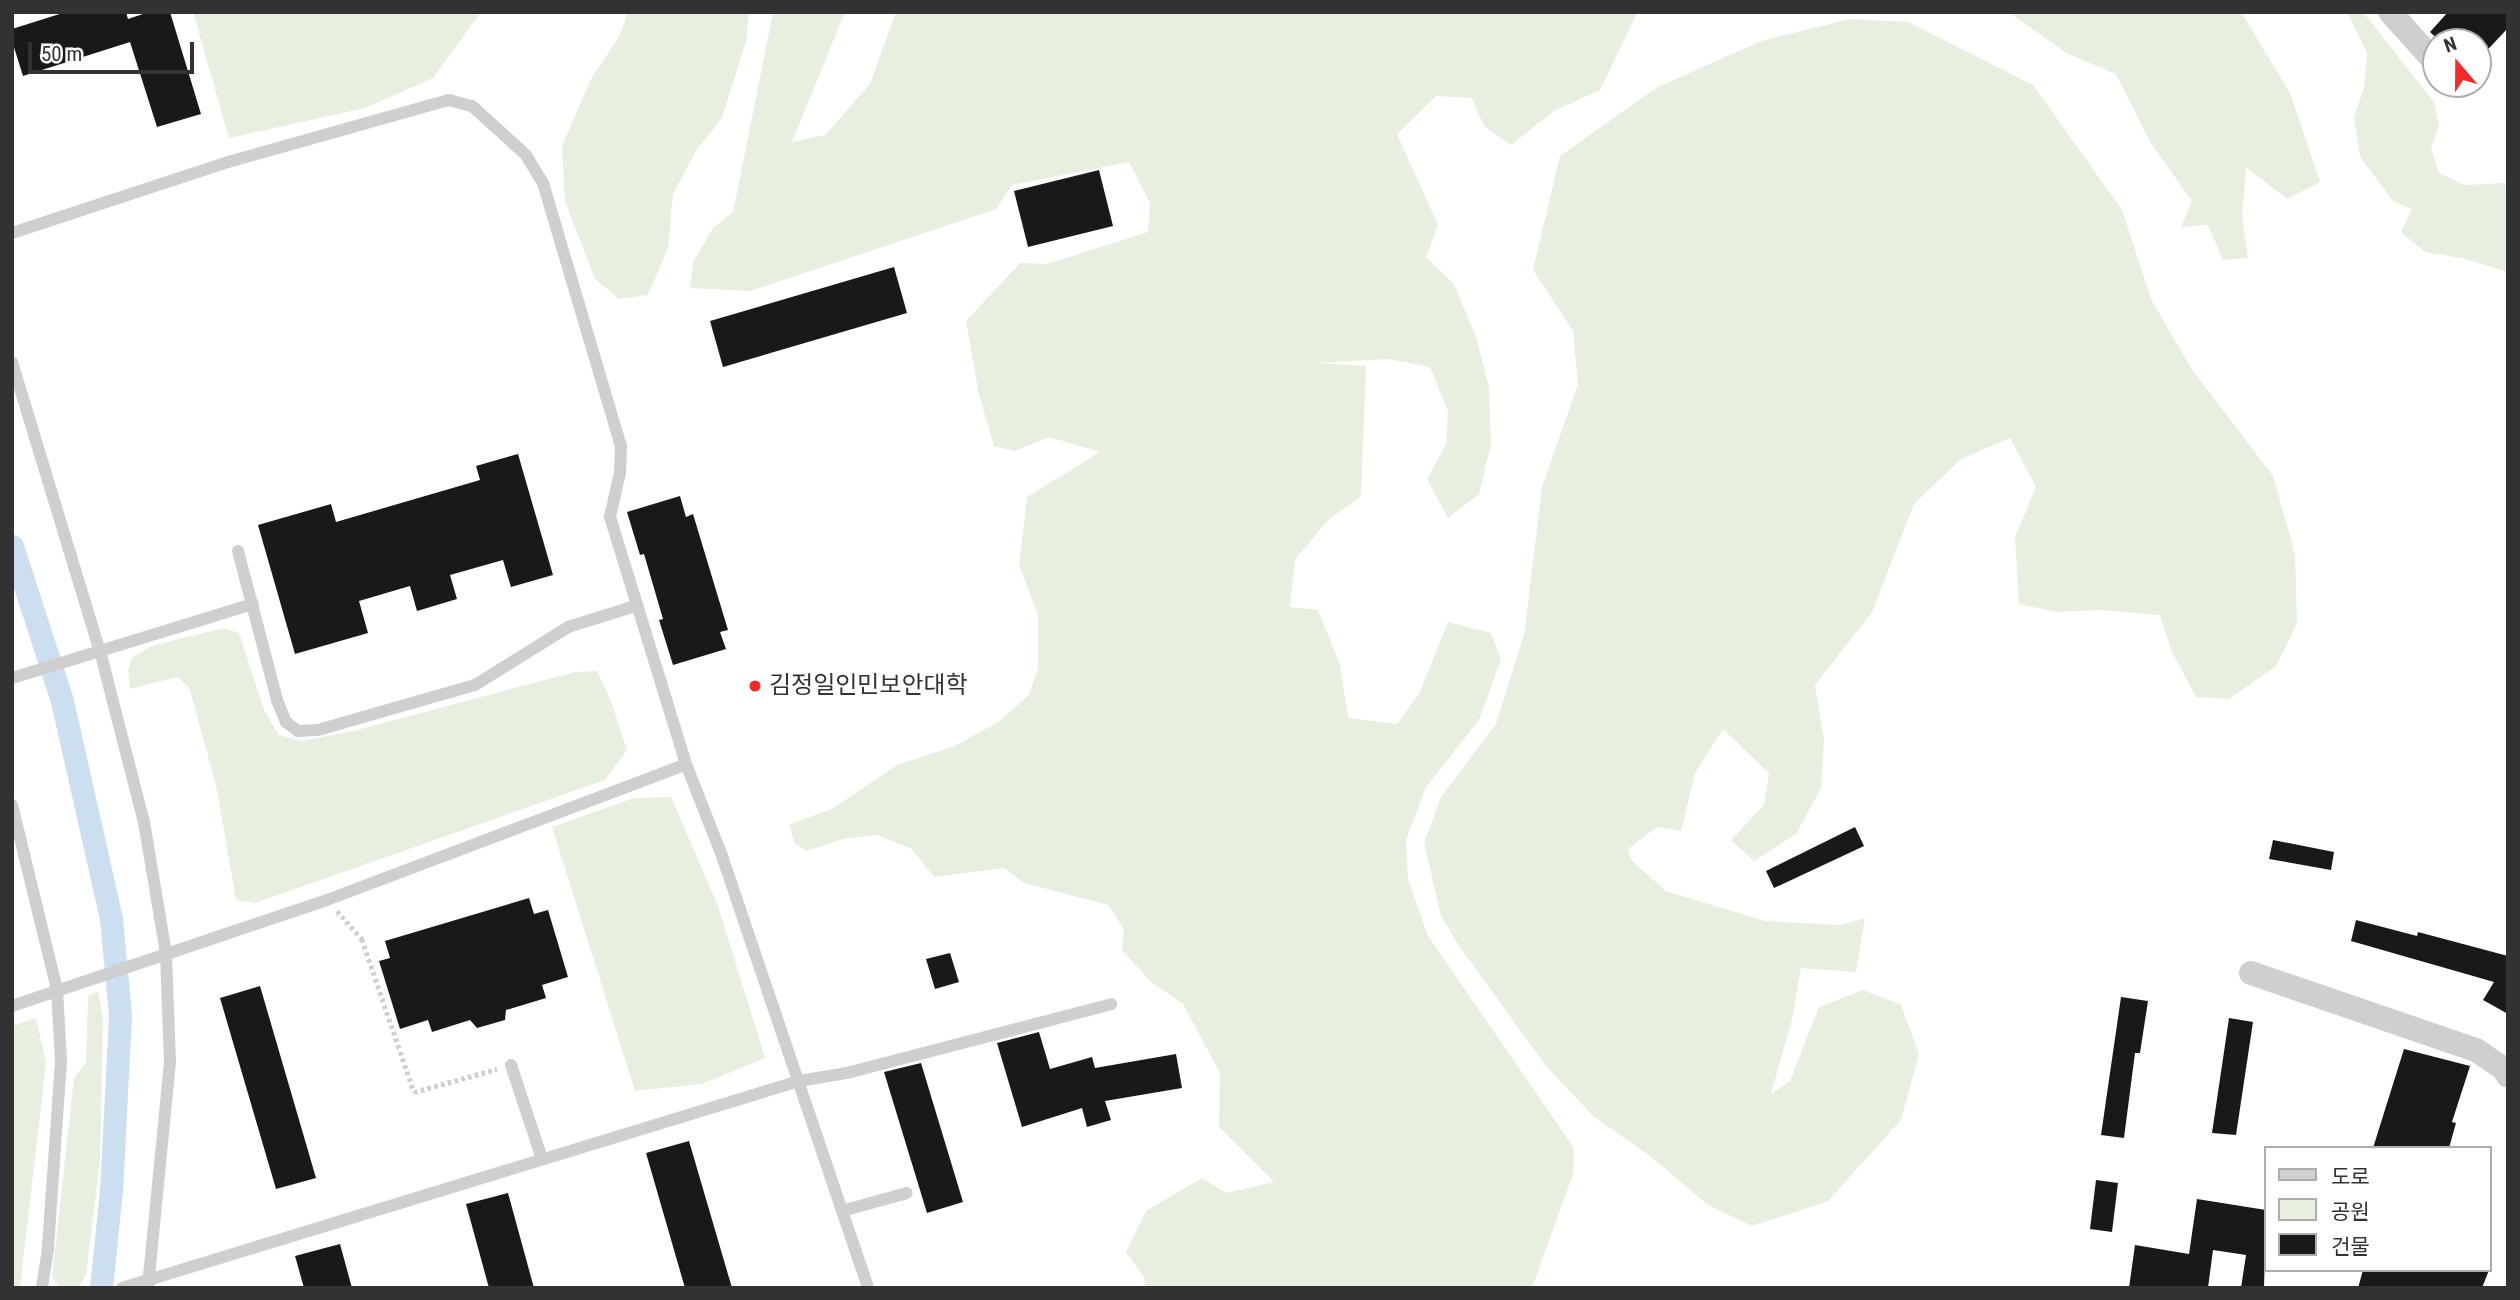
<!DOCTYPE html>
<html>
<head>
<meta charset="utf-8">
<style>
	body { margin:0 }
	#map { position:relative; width:2520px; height:1300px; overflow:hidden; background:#fff; font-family:"Roboto Condensed","Noto Sans KR",sans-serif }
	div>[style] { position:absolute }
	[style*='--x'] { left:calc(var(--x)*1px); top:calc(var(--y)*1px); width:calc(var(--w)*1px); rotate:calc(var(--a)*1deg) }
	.green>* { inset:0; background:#e7f0e0 }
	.canal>* { height:23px; margin:-11.5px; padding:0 11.5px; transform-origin:11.5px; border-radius:11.5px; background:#cbdff0 }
	.building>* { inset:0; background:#191919 }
	.path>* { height:4.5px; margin-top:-2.25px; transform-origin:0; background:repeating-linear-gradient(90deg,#cfcfcf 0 3.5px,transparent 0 7px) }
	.service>* { height:12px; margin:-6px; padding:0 6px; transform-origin:6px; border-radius:6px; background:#cfcfcf }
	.minor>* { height:24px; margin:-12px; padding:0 12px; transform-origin:12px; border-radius:12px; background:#cfcfcf }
	.dots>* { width:19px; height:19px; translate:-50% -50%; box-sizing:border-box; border:4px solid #fff; border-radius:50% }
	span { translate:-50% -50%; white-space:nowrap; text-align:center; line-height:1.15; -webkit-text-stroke:7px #fff; paint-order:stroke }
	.poi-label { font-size:24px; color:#323232 }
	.left { translate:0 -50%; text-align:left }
	.frame { position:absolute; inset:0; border:14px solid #323232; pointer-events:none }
	.legend { position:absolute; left:2264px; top:1146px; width:228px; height:126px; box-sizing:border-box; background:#fff; border:2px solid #adadad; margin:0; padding:9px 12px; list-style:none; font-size:21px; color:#323232 }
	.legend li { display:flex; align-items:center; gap:14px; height:35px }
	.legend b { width:35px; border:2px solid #adadad }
	.north { position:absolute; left:2422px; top:28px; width:70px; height:70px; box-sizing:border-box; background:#fff; border:2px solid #adadad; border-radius:50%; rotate:340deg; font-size:19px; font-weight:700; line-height:28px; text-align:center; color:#323232 }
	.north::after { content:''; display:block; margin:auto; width:24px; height:32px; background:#f52a29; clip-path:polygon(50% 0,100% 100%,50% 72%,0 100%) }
	.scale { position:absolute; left:28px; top:42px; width:166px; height:32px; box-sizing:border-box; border:4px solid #323232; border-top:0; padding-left:9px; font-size:21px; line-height:24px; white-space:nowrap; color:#323232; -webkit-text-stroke:5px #fff; paint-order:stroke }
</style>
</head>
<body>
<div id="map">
	<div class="green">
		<div style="clip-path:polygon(193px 12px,481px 12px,433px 78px,365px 108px,229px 138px)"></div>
		<div style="clip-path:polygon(628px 12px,749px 12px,746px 41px,722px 118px,696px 151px,673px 194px,668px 248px,648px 295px,619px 299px,595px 279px,565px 201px,562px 146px,591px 79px,620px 35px)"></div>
		<div style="clip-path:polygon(773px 12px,845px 12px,792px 142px,825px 135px,870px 84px,896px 12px,1637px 13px,1600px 90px,1554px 111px,1511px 145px,1484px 126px,1472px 98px,1436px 96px,1397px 134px,1438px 225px,1426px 257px,1454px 284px,1476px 337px,1489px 387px,1491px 444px,1479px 494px,1448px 518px,1427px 479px,1446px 444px,1448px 411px,1430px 367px,1388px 359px,1317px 363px,1366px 366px,1361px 496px,1328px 520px,1295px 560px,1290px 607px,1318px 610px,1340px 665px,1348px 718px,1397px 724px,1419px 694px,1448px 622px,1491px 633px,1501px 659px,1479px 720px,1426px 787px,1406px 840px,1408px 879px,1428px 936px,1574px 1148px,1573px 1174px,1532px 1288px,1145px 1288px,1144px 1277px,1126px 1252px,1146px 1211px,1202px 1178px,1226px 1193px,1274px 1182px,1219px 1127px,1220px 1073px,1183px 1004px,1150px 981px,1122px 950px,1124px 929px,1108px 905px,1024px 883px,1004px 868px,934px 877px,912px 849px,877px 835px,843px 839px,807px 851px,794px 843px,790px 824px,832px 809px,897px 765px,955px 746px,998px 722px,1029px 695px,1038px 668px,1038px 615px,1019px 565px,1027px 497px,1100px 452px,1049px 437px,1015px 451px,994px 446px,979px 395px,966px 321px,1020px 263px,1047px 264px,1148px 232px,1150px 203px,1129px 162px,1012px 185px,996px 209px,750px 291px,690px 288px,693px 262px,713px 228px,733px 212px)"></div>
		<div style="clip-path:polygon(2008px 12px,2241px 12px,2290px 93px,2320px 182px,2287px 199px,2246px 167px,2242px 217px,2248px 258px,2223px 260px,2208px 225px,2181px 227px,2192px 201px,2150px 142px,2116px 74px,2068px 54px)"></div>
		<div style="clip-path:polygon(2347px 12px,2363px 12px,2434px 102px,2439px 126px,2431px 148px,2439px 173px,2465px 185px,2504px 183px,2508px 187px,2508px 272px,2466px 259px,2425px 252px,2401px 232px,2412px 209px,2394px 202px,2360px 157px,2354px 117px,2364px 88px,2367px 53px)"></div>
		<div style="clip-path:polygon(1850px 19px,1908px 22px,2033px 85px,2122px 210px,2152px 301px,2191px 368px,2273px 476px,2295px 554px,2297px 623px,2276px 666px,2229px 699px,2196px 697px,2172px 652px,2160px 615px,2100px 610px,2056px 612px,2019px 604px,2015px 537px,2036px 487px,2010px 438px,1961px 459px,1914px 504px,1872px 612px,1815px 685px,1824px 740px,1821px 788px,1796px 834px,1754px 861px,1731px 840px,1764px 805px,1769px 773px,1723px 729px,1695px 773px,1681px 831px,1657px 827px,1628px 849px,1632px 861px,1666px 891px,1765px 921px,1841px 925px,1865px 918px,1856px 972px,1801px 968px,1792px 1019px,1771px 1094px,1790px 1081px,1819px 1007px,1863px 990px,1901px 1005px,1919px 1054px,1901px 1120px,1828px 1201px,1752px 1226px,1708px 1205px,1650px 1156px,1593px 1116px,1546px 1066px,1459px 946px,1441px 916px,1424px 843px,1441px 797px,1496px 724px,1524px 635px,1542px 487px,1578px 384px,1573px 331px,1533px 270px,1560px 156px,1656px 88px,1761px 41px)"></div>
		<div style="clip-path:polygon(223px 628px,239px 633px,265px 712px,279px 735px,302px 741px,357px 730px,575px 672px,597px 671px,611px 701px,627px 750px,605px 780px,255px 903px,236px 900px,216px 785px,189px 687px,177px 677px,130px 689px,128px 670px,132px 658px,151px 646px)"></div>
		<div style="clip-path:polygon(671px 797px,718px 906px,765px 1058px,702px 1084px,635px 1091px,552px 827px,634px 798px)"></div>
		<div style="clip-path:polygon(98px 991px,103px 1018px,100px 1161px,86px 1275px,78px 1288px,60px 1288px,52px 1277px,74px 1078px,86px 1063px,88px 996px)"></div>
		<div style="clip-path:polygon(36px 1018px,46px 1063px,20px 1288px,12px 1288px,12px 1026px)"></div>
	</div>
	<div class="canal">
		<div style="--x:12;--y:546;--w:163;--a:72.1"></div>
		<div style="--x:62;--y:701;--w:223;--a:77.3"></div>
		<div style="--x:111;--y:919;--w:96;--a:84.6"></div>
		<div style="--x:120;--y:1015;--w:175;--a:92.9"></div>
		<div style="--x:111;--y:1190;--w:99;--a:95.8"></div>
	</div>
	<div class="building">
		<div style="clip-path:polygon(66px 12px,126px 12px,128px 19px,149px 12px,170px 12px,201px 114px,157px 127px,130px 42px,23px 76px,12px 41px,12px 29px)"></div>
		<div style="clip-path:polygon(2448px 12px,2508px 12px,2508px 28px,2478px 60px,2478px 42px,2441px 42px,2430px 32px)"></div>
		<div style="clip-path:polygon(1099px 170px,1113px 226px,1028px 247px,1014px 191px)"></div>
		<div style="clip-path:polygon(894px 267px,907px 313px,723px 367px,710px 321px)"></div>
		<div style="clip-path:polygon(518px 454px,553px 575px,511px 587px,503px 560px,450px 575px,457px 599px,417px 611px,410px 586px,359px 601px,368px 633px,295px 654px,258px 525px,331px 504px,336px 522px,480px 480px,476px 466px)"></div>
		<div style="clip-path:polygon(680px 496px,686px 517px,693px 514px,728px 630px,720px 632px,726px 649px,673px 665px,659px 620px,663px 619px,644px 554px,640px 555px,627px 512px)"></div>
		<div style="clip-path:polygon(1855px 827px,1864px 846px,1774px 888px,1766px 871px)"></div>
		<div style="clip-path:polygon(2273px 840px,2334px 852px,2331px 870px,2269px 859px)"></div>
		<div style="clip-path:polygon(529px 898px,534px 914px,548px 910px,568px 977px,542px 985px,546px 998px,506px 1010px,505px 1020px,477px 1028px,470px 1020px,432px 1032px,428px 1020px,400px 1029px,379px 961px,390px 958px,385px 941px)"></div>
		<div style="clip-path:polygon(2356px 920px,2417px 936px,2418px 932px,2508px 956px,2508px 1014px,2483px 1000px,2494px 982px,2351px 941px)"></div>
		<div style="clip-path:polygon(950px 953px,959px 982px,935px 989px,926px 959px)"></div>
		<div style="clip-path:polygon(260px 986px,316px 1178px,276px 1189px,220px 998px)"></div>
		<div style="clip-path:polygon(2121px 997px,2148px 1001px,2140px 1053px,2135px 1053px,2124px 1138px,2101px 1135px)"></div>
		<div style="clip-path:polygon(2229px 1018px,2253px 1022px,2236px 1135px,2212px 1133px)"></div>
		<div style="clip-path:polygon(1039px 1032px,1050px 1069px,1092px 1057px,1095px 1068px,1176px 1054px,1182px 1088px,1105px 1101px,1111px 1120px,1087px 1127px,1082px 1108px,1022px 1127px,997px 1043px)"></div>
		<div style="clip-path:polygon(2404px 1049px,2470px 1066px,2452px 1122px,2456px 1123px,2449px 1148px,2373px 1148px)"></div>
		<div style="clip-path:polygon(921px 1063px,963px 1202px,927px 1213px,884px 1072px)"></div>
		<div style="clip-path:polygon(689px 1141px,732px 1288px,685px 1288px,646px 1153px)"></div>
		<div style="clip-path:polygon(2096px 1180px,2118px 1183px,2112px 1232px,2090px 1229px)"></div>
		<div style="clip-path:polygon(508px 1193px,534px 1288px,489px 1288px,466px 1204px)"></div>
		<div style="clip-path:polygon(2197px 1199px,2266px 1210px,2264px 1288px,2241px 1288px,2246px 1255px,2213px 1250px,2208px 1288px,2129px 1288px,2135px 1245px,2189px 1254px)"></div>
		<div style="clip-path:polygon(340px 1244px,352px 1288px,304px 1288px,295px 1256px)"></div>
		<div style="clip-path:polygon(2363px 1270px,2489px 1270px,2482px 1288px,2358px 1288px)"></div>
	</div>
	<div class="path">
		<div style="--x:337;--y:911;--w:38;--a:48"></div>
		<div style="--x:362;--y:939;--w:162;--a:71.2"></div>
		<div style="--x:414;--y:1092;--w:86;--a:-15.5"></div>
	</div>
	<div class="service">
		<div style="--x:12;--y:233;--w:227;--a:-18.2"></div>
		<div style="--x:228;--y:162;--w:230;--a:-15.7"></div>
		<div style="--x:449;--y:100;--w:24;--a:15"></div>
		<div style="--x:472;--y:106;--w:73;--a:42.2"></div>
		<div style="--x:526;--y:155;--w:33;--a:59"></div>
		<div style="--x:543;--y:183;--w:274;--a:73.5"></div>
		<div style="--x:621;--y:446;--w:27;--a:92"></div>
		<div style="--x:620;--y:473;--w:45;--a:102.8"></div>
		<div style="--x:610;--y:517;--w:258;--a:72.9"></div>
		<div style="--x:686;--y:764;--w:99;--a:68.6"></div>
		<div style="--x:722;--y:856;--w:456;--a:71.3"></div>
		<div style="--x:12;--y:362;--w:302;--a:73.1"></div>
		<div style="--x:100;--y:651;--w:177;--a:75.6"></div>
		<div style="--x:144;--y:822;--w:134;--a:80.5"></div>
		<div style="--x:166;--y:954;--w:108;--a:87.9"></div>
		<div style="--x:170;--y:1062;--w:226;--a:95.6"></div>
		<div style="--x:238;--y:551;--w:154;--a:75.3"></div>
		<div style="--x:277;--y:700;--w:24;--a:68"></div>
		<div style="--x:286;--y:722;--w:15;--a:37"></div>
		<div style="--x:298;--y:731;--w:20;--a:-3"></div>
		<div style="--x:318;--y:730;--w:163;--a:-16"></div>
		<div style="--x:475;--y:685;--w:110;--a:-31.9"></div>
		<div style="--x:568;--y:627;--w:73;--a:-17.4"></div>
		<div style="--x:12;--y:678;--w:252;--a:-17.1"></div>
		<div style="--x:12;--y:805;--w:190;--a:76.3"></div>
		<div style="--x:57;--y:990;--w:71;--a:86.8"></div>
		<div style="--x:61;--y:1061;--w:188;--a:94"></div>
		<div style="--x:48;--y:1249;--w:39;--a:99"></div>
		<div style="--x:12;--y:1006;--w:332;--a:-18.6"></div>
		<div style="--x:327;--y:900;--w:384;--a:-20.7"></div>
		<div style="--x:511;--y:1065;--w:99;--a:71.7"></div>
		<div style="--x:842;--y:1211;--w:67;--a:-15.5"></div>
		<div style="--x:122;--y:1288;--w:708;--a:-17"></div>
		<div style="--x:799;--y:1081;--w:49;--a:-9.5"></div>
		<div style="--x:847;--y:1073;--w:273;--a:-14.6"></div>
	</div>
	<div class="minor">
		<div style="--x:2390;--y:12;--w:69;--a:48"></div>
		<div style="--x:2251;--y:973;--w:238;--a:18.9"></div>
		<div style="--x:2476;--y:1050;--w:32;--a:34"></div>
		<div style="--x:2503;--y:1068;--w:9;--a:58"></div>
	</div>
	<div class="dots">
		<div style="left:755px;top:686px;background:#f52a29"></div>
	</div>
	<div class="poi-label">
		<span class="left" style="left:769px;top:686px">김정일인민보안대학</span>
	</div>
	<div class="frame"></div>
	<ul class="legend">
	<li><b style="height:9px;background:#cfcfcf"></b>도로</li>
	<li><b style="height:19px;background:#e7f0e0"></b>공원</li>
	<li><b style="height:19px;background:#191919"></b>건물</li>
	</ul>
	<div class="north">N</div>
	<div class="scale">50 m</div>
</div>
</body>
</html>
